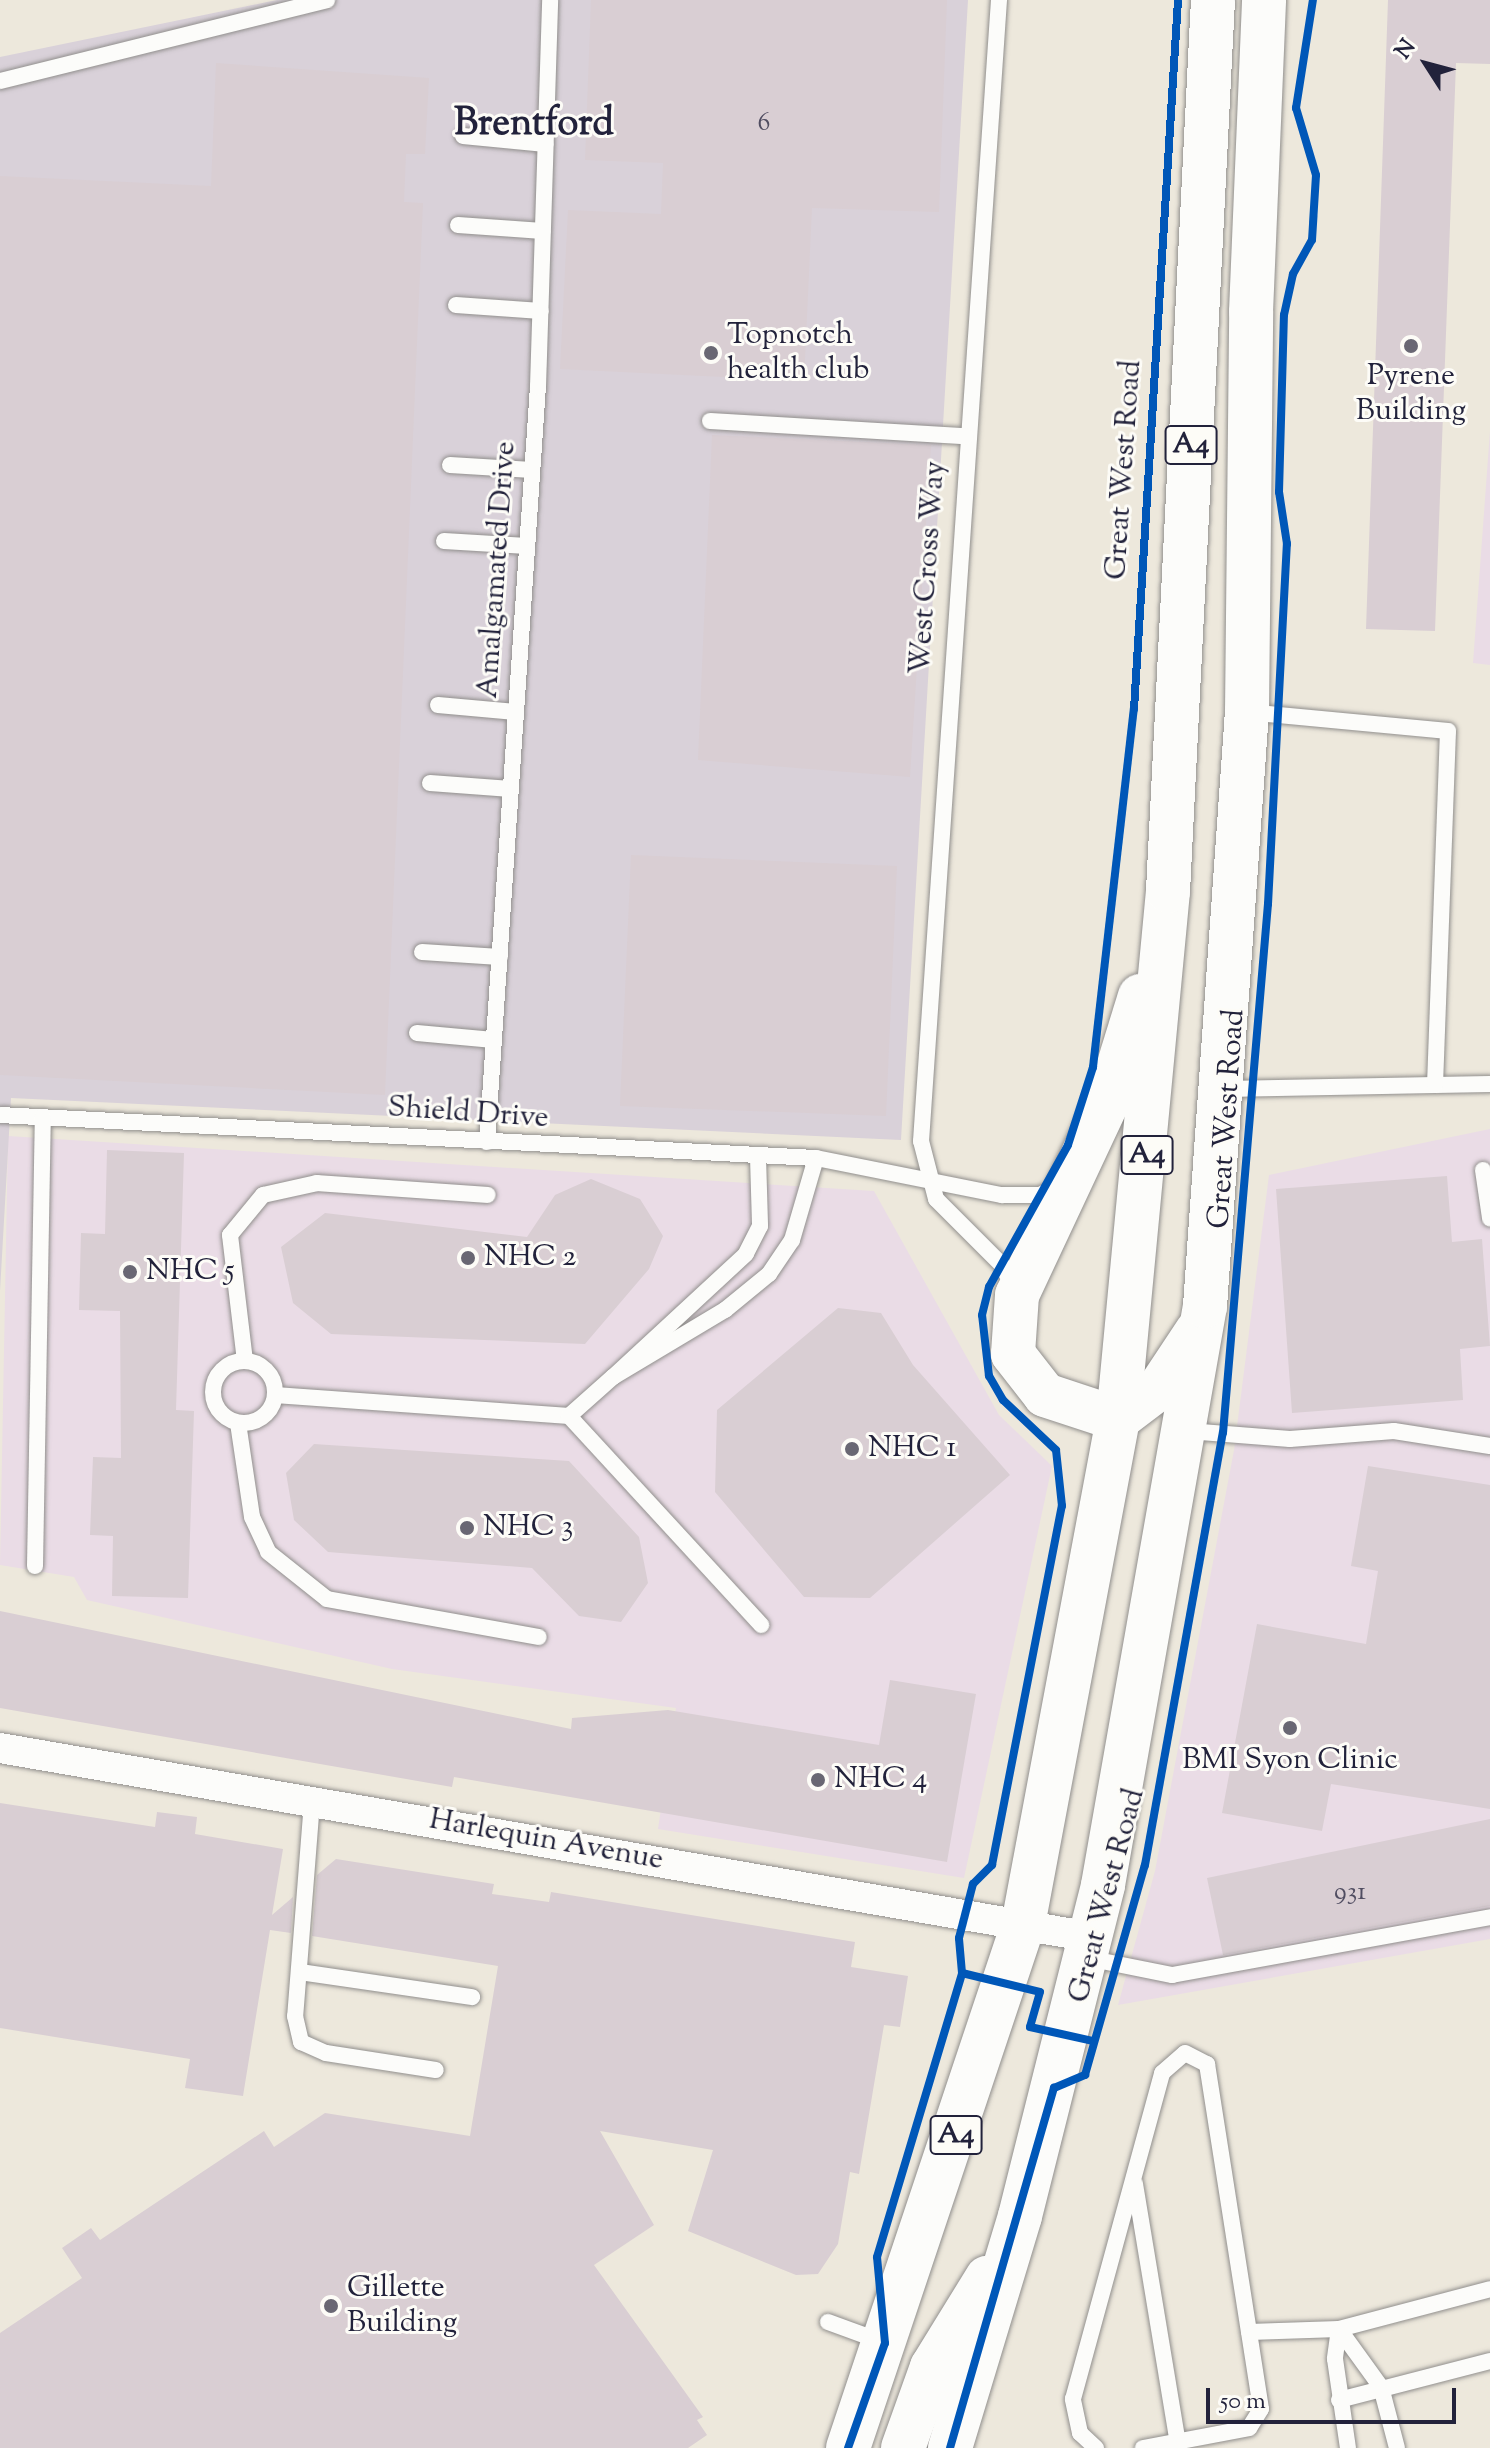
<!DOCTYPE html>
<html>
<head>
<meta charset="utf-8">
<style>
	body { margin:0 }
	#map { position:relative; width:1490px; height:2448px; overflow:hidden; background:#ede8dc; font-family:"Sorts Mill Goudy",serif }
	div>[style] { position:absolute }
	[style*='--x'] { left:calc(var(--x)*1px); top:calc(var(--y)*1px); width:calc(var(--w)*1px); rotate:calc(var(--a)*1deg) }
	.built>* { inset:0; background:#eadce6 }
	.industrial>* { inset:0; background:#d9d1d9 }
	.building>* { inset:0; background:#d9ced3 }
	.roads { filter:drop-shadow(0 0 2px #918f8d) drop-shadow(0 0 2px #918f8d) }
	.lane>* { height:16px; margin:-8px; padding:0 8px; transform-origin:8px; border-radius:8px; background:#fcfcfa }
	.lane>.ring { margin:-8px; padding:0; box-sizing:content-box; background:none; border:16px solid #fcfcfa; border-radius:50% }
	.street>* { height:30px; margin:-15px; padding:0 15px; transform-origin:15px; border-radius:15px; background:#fcfcfa }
	.highway>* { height:44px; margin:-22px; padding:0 22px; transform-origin:22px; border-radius:22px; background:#fcfcfa }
	.cycleway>* { height:8px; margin:-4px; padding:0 4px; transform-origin:4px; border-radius:4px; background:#0057b8 }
	.dots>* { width:22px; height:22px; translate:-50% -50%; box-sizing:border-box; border:4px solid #fdfcf7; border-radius:50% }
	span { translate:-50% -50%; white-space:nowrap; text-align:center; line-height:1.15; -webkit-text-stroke:6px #fdfcf7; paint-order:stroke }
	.number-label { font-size:26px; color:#504d61 }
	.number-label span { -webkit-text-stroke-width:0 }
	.shield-label span { padding:2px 6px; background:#fdfcf7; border:2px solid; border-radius:6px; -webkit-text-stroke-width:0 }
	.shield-label { font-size:28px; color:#22223b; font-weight:700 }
	.poi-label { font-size:30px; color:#22223b }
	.left { translate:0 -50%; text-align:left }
	.street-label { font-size:30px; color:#22223b }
	.district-label { font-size:38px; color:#22223b; font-weight:700 }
	.north { position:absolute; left:1386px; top:24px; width:80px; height:80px; -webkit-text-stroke:6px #fdfcf7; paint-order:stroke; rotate:306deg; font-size:22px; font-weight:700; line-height:32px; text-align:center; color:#22223b }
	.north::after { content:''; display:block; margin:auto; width:28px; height:36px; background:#22223b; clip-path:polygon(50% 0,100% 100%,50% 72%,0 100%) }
	.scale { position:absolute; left:1206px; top:2388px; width:250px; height:36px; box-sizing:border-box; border:4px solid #22223b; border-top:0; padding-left:10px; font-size:24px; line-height:28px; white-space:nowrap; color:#22223b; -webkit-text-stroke:6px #fdfcf7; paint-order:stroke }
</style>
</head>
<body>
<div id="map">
	<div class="built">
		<div style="clip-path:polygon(1490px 431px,1490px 665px,1473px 663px)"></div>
		<div style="clip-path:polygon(1490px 1129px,1490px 1939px,1118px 2005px,1155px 1871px,1234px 1450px,1269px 1175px)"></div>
		<div style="clip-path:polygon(8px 1136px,874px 1191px,999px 1415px,1052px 1466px,964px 1878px,658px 1829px,676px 1708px,392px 1669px,87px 1600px,74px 1577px,0 1565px)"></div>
	</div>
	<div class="industrial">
		<div style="clip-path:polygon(277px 0,968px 0,901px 1140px,11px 1098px,0 1291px,0 57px)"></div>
	</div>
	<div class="building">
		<div style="clip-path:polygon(591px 0,947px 0,939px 212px,812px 208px,804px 381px,560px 369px,568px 210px,661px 214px,663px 163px,585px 160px)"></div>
		<div style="clip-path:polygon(1388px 0,1490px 0,1490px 64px,1456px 63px,1435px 631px,1366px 629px)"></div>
		<div style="clip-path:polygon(216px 63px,429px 78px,425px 154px,406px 154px,404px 202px,423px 203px,385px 1095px,0 1075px,0 176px,211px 186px)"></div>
		<div style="clip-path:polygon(712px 435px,931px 445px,910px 777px,698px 760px)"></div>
		<div style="clip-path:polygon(631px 855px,897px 866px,886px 1116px,620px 1106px)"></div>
		<div style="clip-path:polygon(107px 1150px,184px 1153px,176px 1410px,194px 1411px,188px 1598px,112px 1596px,113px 1536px,90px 1535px,93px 1457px,121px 1458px,120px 1311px,79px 1310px,81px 1233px,105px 1234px)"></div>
		<div style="clip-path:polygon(1447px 1176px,1452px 1242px,1482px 1239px,1490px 1346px,1460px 1349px,1463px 1400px,1292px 1413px,1276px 1189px)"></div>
		<div style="clip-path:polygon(591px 1179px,640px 1199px,663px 1236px,649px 1269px,585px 1344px,331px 1334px,293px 1303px,281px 1247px,325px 1213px,527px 1237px,555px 1195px)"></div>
		<div style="clip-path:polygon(838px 1308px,881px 1313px,913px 1365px,1010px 1475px,870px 1598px,804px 1597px,715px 1492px,717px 1410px)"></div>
		<div style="clip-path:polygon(314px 1444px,569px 1461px,639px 1537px,648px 1583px,621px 1622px,579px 1616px,532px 1568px,328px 1552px,294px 1520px,286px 1473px)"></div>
		<div style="clip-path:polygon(1368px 1466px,1490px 1485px,1490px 1809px,1331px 1784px,1322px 1831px,1222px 1813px,1257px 1624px,1366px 1644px,1378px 1571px,1351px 1566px)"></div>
		<div style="clip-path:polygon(0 1611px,571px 1729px,572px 1718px,668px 1710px,879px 1745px,890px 1680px,976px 1694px,947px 1862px,454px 1777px,452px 1787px,0 1708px)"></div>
		<div style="clip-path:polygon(0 1803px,155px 1827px,157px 1812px,197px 1817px,195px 1834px,283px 1849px,272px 1915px,293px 1897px,291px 1933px,270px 1930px,243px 2096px,185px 2088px,190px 2059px,0 2028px)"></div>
		<div style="clip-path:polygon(1490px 1819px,1490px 1906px,1223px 1955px,1207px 1878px)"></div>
		<div style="clip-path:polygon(336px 1859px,494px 1884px,492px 1894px,549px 1902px,551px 1892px,855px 1942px,851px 1967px,908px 1976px,900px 2027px,884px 2025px,859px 2174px,850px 2172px,838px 2244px,818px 2274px,796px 2275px,688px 2231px,713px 2150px,600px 2131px,654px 2225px,594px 2265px,703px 2417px,697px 2420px,707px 2435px,688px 2448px,0 2448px,0 2333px,82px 2278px,62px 2248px,91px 2228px,100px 2240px,264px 2131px,274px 2147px,325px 2113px,470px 2136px,498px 1966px,312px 1936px,317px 1875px)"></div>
	</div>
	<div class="roads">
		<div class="lane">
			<div style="--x:999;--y:0;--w:1144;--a:93.91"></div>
			<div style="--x:921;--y:1141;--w:60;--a:75.5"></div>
			<div style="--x:936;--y:1199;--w:93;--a:45"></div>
			<div style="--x:1002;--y:1265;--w:25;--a:63"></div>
			<div style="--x:0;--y:81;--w:337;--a:-13.9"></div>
			<div style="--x:463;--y:136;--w:83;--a:5.5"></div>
			<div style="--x:458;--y:225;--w:85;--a:4"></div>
			<div style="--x:456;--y:305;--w:85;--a:4"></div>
			<div style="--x:710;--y:421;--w:256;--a:3.4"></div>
			<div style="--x:450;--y:465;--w:82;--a:3.5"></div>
			<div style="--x:444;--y:541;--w:83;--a:3.4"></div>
			<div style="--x:438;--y:705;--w:78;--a:5.1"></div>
			<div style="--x:430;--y:783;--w:81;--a:4.2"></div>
			<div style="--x:422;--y:952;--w:78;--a:3.7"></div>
			<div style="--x:417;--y:1033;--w:77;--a:5.2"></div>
			<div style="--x:1435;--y:1085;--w:55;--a:-1"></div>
			<div style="--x:1225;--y:1089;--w:210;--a:-1.1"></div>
			<div style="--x:1435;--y:1085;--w:354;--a:-87.9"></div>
			<div style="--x:1448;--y:731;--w:202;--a:-174.6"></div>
			<div style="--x:0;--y:1115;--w:817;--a:3.02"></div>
			<div style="--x:816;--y:1158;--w:190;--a:11.3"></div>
			<div style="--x:1002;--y:1195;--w:38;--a:0"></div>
			<div style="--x:1040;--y:1195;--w:21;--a:-28"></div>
			<div style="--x:487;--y:1142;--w:757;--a:-86.14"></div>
			<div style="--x:538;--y:387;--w:387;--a:-88.2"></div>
			<div style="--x:758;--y:1157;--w:69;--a:88.3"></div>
			<div style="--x:760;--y:1226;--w:31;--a:117"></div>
			<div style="--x:746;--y:1254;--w:181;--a:137.2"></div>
			<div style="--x:613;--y:1377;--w:131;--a:-30.9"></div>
			<div style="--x:725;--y:1310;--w:57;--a:-39.3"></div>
			<div style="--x:769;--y:1274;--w:41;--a:-55.9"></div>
			<div style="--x:792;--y:1240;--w:85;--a:-73.7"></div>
			<div style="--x:1483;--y:1170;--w:49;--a:81.7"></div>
			<div class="ring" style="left:213px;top:1361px;width:46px;height:46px"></div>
			<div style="--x:245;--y:1361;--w:127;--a:-96.8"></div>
			<div style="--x:230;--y:1235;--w:52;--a:-50.5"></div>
			<div style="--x:263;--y:1195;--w:55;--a:-12.5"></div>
			<div style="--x:317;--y:1183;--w:171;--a:4"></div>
			<div style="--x:275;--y:1395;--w:295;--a:4.1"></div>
			<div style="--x:569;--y:1416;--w:59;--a:-41.6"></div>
			<div style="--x:569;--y:1416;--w:284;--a:47.4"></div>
			<div style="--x:238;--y:1423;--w:95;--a:81.5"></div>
			<div style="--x:252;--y:1517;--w:38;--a:65"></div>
			<div style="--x:268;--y:1552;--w:75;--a:38.5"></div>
			<div style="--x:327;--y:1599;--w:215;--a:10.2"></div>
			<div style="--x:1188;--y:1431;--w:102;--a:4.5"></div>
			<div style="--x:1290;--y:1439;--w:104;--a:-4.4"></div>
			<div style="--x:1394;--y:1431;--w:97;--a:8.9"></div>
			<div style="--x:35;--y:1566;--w:449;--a:-89"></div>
			<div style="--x:312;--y:1802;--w:215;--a:94.5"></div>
			<div style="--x:295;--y:2016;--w:27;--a:77"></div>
			<div style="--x:301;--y:2042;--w:27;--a:24"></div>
			<div style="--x:326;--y:2053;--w:111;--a:8.8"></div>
			<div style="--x:1087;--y:1958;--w:87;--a:11.3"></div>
			<div style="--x:1172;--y:1975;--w:323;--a:-10.3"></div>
			<div style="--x:300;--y:1972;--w:174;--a:8.3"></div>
			<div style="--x:1135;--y:2184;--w:263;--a:80.6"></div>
			<div style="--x:828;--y:2322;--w:59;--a:20"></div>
			<div style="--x:1339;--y:2329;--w:72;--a:54.1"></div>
			<div style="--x:1381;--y:2387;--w:63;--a:75.3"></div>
			<div style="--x:1339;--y:2329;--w:30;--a:98"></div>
			<div style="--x:1335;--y:2359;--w:90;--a:81.7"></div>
			<div style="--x:1249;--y:2332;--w:90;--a:-1.9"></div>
			<div style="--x:1339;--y:2329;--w:156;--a:-14.8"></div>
			<div style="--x:1339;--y:2400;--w:156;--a:-14.5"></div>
			<div style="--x:1096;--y:2448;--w:22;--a:-137"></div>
			<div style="--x:1080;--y:2433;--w:35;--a:-102"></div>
			<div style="--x:1073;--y:2399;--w:338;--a:-74.7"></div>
			<div style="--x:1162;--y:2073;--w:30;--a:-41"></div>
			<div style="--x:1185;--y:2053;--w:25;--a:27"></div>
			<div style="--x:1207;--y:2064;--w:349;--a:81.1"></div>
			<div style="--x:1261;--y:2409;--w:22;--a:122"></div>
			<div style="--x:1249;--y:2428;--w:108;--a:169.3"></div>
		</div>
		<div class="street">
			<div style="--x:0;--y:1748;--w:1107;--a:9.83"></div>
		</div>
		<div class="highway">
			<div style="--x:1140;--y:996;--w:112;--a:107.1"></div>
			<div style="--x:1107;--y:1103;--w:212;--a:115.1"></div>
			<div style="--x:1017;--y:1295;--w:59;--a:93.9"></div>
			<div style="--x:1013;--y:1354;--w:52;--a:52"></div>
			<div style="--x:1045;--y:1395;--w:77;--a:18.2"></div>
			<div style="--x:1118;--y:1419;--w:53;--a:-37.3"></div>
			<div style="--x:1160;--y:1387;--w:67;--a:-56.5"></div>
			<div style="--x:848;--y:2448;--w:552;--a:-71.5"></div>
			<div style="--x:1023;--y:1925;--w:515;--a:-79.37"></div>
			<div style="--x:1118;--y:1419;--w:530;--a:-84.59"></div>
			<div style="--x:1168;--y:891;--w:892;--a:-87.11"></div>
			<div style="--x:903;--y:2448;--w:86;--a:-70.3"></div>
			<div style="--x:932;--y:2367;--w:105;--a:-58.3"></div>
			<div style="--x:950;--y:2448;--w:242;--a:-73.2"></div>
			<div style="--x:1020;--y:2216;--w:341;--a:-75.9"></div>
			<div style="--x:1103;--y:1885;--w:588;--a:-80.01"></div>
			<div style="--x:1205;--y:1306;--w:595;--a:-85.96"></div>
			<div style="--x:1247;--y:712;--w:400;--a:-89.4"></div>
			<div style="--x:1251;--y:312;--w:312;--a:-87.6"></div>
		</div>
	</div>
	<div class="cycleway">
		<div style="--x:962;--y:1973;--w:80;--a:13.7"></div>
		<div style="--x:1040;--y:1992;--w:36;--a:106"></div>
		<div style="--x:1030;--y:2027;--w:65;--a:12.5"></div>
		<div style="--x:848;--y:2448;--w:111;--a:-70.6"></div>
		<div style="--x:885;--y:2343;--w:86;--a:-95.3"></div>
		<div style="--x:877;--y:2257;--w:296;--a:-73.3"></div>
		<div style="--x:962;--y:1973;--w:35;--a:-95"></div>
		<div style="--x:959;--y:1938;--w:56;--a:-75.5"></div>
		<div style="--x:973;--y:1884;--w:27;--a:-45"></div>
		<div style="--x:992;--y:1865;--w:366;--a:-79"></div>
		<div style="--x:1062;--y:1506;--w:56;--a:-96.1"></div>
		<div style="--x:1056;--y:1450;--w:73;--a:-136.7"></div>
		<div style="--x:1003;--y:1400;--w:28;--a:-120"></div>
		<div style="--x:989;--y:1376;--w:61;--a:-96.5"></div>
		<div style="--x:982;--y:1315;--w:29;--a:-76"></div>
		<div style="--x:989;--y:1287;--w:162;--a:-60.9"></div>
		<div style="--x:1068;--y:1145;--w:82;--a:-72.2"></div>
		<div style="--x:1093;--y:1067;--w:360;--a:-83.5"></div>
		<div style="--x:1134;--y:709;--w:710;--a:-86.45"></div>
		<div style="--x:950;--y:2448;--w:375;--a:-73.9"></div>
		<div style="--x:1054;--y:2088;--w:34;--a:-23"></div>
		<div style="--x:1085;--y:2075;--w:218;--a:-74.1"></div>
		<div style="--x:1145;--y:1865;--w:439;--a:-79.8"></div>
		<div style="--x:1223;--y:1433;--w:531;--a:-85.14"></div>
		<div style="--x:1268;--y:904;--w:361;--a:-87"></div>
		<div style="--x:1287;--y:544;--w:53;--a:-98.7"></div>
		<div style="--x:1279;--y:492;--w:177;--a:-88.4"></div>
		<div style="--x:1284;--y:315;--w:42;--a:-77.6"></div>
		<div style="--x:1293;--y:274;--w:39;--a:-61"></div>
		<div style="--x:1312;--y:240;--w:65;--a:-86.5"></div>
		<div style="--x:1316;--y:175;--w:70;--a:-106.6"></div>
		<div style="--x:1296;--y:108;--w:109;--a:-81.1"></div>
	</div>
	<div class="dots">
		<div style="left:1411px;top:346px;background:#696773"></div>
		<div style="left:711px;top:353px;background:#696773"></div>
		<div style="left:468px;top:1258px;background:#696773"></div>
		<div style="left:130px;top:1272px;background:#696773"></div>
		<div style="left:852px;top:1449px;background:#696773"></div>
		<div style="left:467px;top:1528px;background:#696773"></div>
		<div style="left:1290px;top:1728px;background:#696773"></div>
		<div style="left:818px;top:1780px;background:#696773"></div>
		<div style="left:331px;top:2306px;background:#696773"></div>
	</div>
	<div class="number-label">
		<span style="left:764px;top:124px">6</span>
		<span style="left:1350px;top:1893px">931</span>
	</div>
	<div class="shield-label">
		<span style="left:1191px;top:445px">A4</span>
		<span style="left:1147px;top:1155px">A4</span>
		<span style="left:956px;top:2135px">A4</span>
	</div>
	<div class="poi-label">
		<span class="left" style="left:727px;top:353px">Topnotch<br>health club</span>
		<span style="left:1411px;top:394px">Pyrene<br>Building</span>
		<span class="left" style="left:484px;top:1258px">NHC 2</span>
		<span class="left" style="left:146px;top:1272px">NHC 5</span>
		<span class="left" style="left:868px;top:1449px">NHC 1</span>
		<span class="left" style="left:483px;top:1528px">NHC 3</span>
		<span style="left:1290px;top:1761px">BMI Syon Clinic</span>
		<span class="left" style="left:834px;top:1780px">NHC 4</span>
		<span class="left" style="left:347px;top:2306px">Gillette<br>Building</span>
	</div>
	<div class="street-label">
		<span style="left:1125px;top:470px;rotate:-86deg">Great West Road</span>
		<span style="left:929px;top:568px;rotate:-86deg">West Cross Way</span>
		<span style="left:498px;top:570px;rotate:-86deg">Amalgamated Drive</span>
		<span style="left:468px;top:1114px;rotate:4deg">Shield Drive</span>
		<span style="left:1228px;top:1119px;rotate:-86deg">Great West Road</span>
		<span style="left:546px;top:1841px;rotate:10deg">Harlequin Avenue</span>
		<span style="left:1108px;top:1896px;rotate:-75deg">Great West Road</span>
	</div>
	<div class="district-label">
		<span style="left:534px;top:126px">Brentford</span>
	</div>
	<div class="north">N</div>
	<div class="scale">50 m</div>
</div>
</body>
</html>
